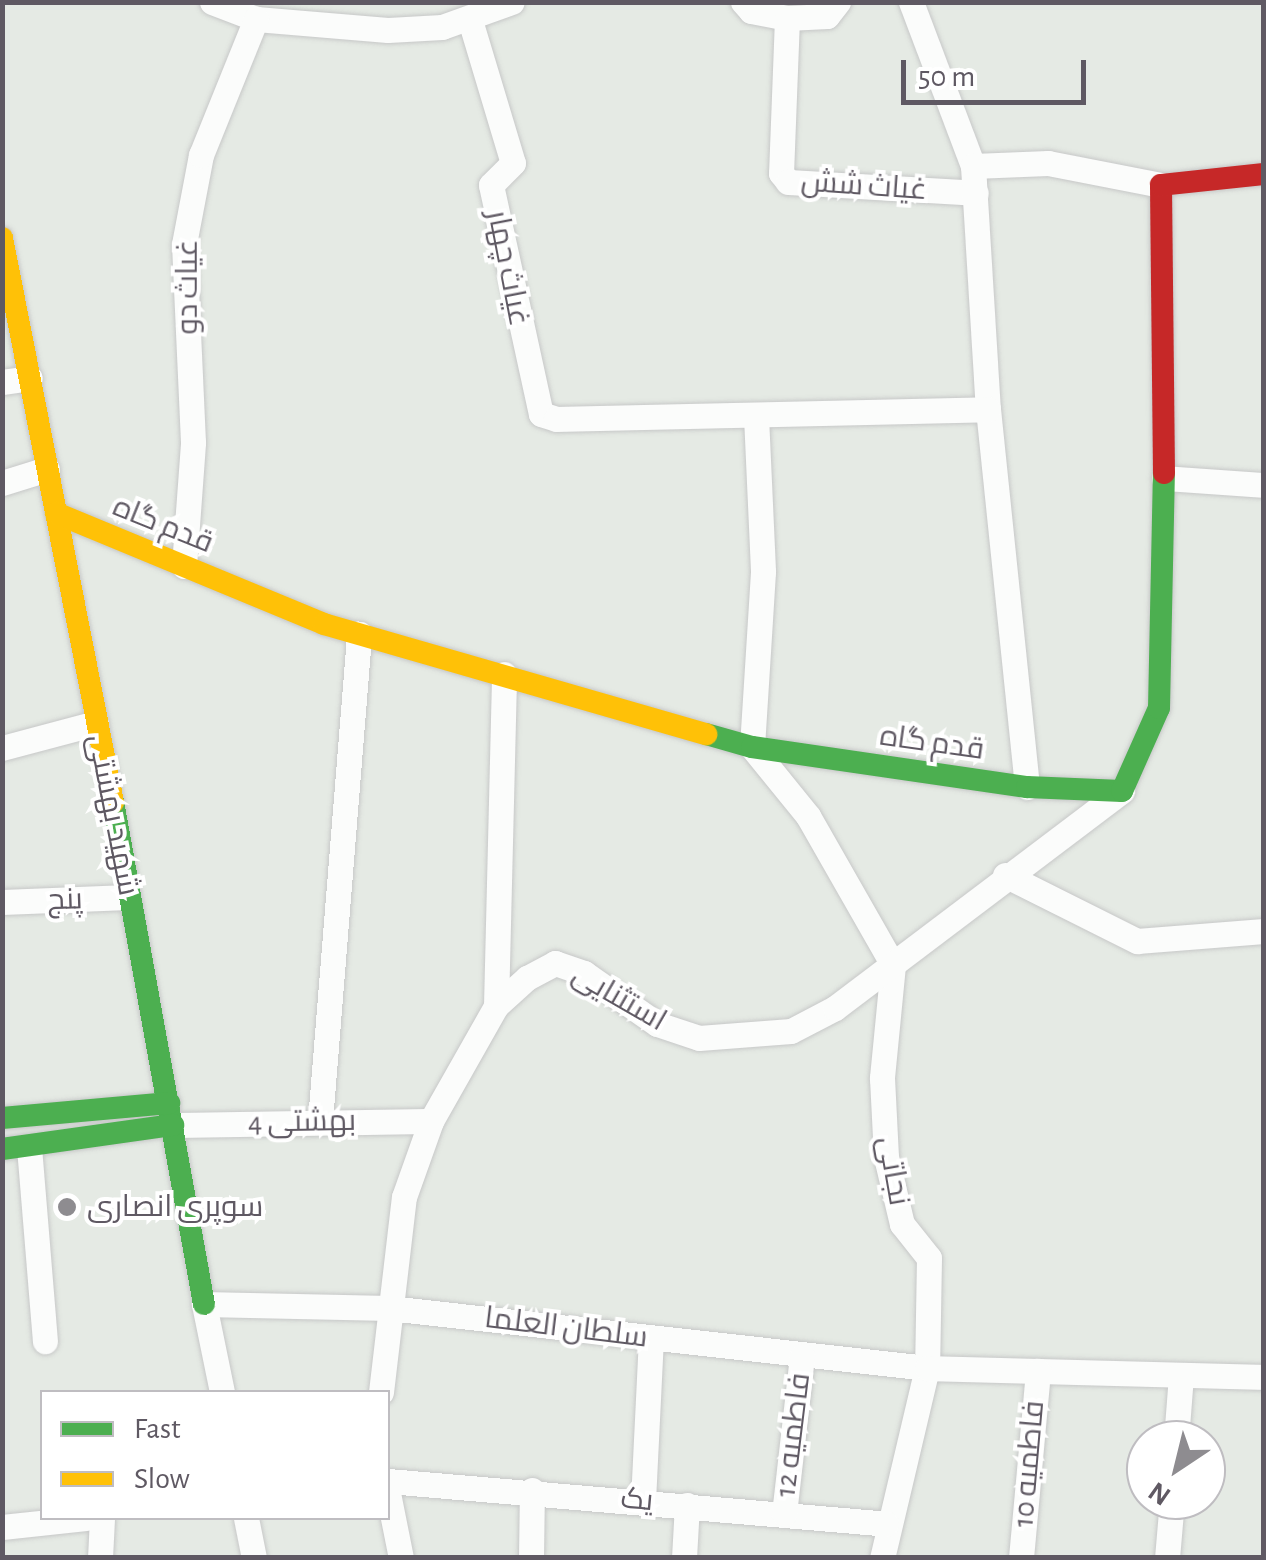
<!DOCTYPE html>
<html>
<head>
<meta charset="utf-8">
<style>
	body { margin:0 }
	#map { position:relative; width:1266px; height:1560px; overflow:hidden; background:#e5eae4; font-family:"Alegreya Sans",Cairo,sans-serif }
	div>[style] { position:absolute }
	[style*='--x'] { left:calc(var(--x)*1px); top:calc(var(--y)*1px); width:calc(var(--w)*1px); rotate:calc(var(--a)*1deg) }
	.roads { filter:drop-shadow(0 0 2px #c7c8c8) drop-shadow(0 0 2px #c7c8c8) }
	.street>* { height:25px; margin:-12.5px; padding:0 12.5px; transform-origin:12.5px; border-radius:12.5px; background:#fbfcfb }
	.fast>* { height:22px; margin:-11px; padding:0 11px; transform-origin:11px; border-radius:11px; background:#4caf50 }
	.slow>* { height:22px; margin:-11px; padding:0 11px; transform-origin:11px; border-radius:11px; background:#ffc107 }
	.jam>* { height:22px; margin:-11px; padding:0 11px; transform-origin:11px; border-radius:11px; background:#c62828 }
	.dots>* { width:28px; height:28px; translate:-50% -50%; box-sizing:border-box; border:5px solid #fff; border-radius:50% }
	span { translate:-50% -50%; white-space:nowrap; text-align:center; line-height:1.15; -webkit-text-stroke:8px #fff; paint-order:stroke }
	.street-label { font-size:30px; color:#5f5963 }
	.poi-label { font-size:30px; color:#5f5963 }
	.left { translate:0 -50%; text-align:left }
	.frame { position:absolute; inset:0; border:5px solid #5f5963; pointer-events:none }
	.legend { position:absolute; left:40px; top:1390px; width:350px; height:130px; box-sizing:border-box; background:#fff; border:2px solid #bfbdc1; margin:0; padding:12px 18px; list-style:none; font-size:30px; color:#5f5963 }
	.legend li { display:flex; align-items:center; gap:20px; height:50px }
	.legend b { width:50px; border:2px solid #bfbdc1 }
	.north { position:absolute; left:1126px; top:1420px; width:100px; height:100px; box-sizing:border-box; background:#fff; border:2px solid #bfbdc1; border-radius:50%; rotate:215deg; font-size:28px; font-weight:700; line-height:40px; text-align:center; color:#5f5963 }
	.north::after { content:''; display:block; margin:auto; width:35px; height:45px; background:#8e8c90; clip-path:polygon(50% 0,100% 100%,50% 72%,0 100%) }
	.scale { position:absolute; left:901px; top:60px; width:185px; height:45px; box-sizing:border-box; border:5px solid #5f5963; border-top:0; padding-left:12px; font-size:30px; line-height:35px; white-space:nowrap; color:#5f5963; -webkit-text-stroke:8px #fff; paint-order:stroke }
</style>
</head>
<body>
<div id="map">
	<div class="roads">
		<div class="street">
			<div style="--x:212;--y:2;--w:47;--a:21.1"></div>
			<div style="--x:256;--y:19;--w:132;--a:4.8"></div>
			<div style="--x:388;--y:30;--w:54;--a:-3.2"></div>
			<div style="--x:442;--y:27;--w:74;--a:-19.7"></div>
			<div style="--x:743;--y:2;--w:12;--a:48"></div>
			<div style="--x:751;--y:11;--w:37;--a:11"></div>
			<div style="--x:787;--y:18;--w:155;--a:92.2"></div>
			<div style="--x:781;--y:173;--w:11;--a:52"></div>
			<div style="--x:788;--y:182;--w:188;--a:3.3"></div>
			<div style="--x:911;--y:2;--w:175;--a:69.3"></div>
			<div style="--x:973;--y:166;--w:243;--a:86.5"></div>
			<div style="--x:988;--y:409;--w:380;--a:84.1"></div>
			<div style="--x:787;--y:18;--w:40;--a:-2.9"></div>
			<div style="--x:827;--y:16;--w:18;--a:-52"></div>
			<div style="--x:470;--y:20;--w:149;--a:73.3"></div>
			<div style="--x:513;--y:163;--w:31;--a:135"></div>
			<div style="--x:491;--y:185;--w:234;--a:77.7"></div>
			<div style="--x:541;--y:414;--w:16;--a:18"></div>
			<div style="--x:556;--y:419;--w:432;--a:-1.3"></div>
			<div style="--x:973;--y:166;--w:75;--a:-2.3"></div>
			<div style="--x:1048;--y:163;--w:115;--a:11"></div>
			<div style="--x:2;--y:382;--w:28;--a:-8"></div>
			<div style="--x:756;--y:416;--w:156;--a:87.4"></div>
			<div style="--x:763;--y:572;--w:175;--a:93.6"></div>
			<div style="--x:752;--y:747;--w:89;--a:50.9"></div>
			<div style="--x:808;--y:816;--w:172;--a:60.3"></div>
			<div style="--x:893;--y:965;--w:114;--a:95.6"></div>
			<div style="--x:882;--y:1078;--w:79;--a:87.1"></div>
			<div style="--x:886;--y:1157;--w:69;--a:76.6"></div>
			<div style="--x:902;--y:1224;--w:43;--a:51.5"></div>
			<div style="--x:929;--y:1258;--w:110;--a:91"></div>
			<div style="--x:927;--y:1368;--w:195;--a:103.3"></div>
			<div style="--x:1164;--y:478;--w:100;--a:4"></div>
			<div style="--x:2;--y:483;--w:47;--a:-17.3"></div>
			<div style="--x:184;--y:566;--w:124;--a:-85.8"></div>
			<div style="--x:193;--y:442;--w:198;--a:-92.6"></div>
			<div style="--x:184;--y:244;--w:91;--a:-79.2"></div>
			<div style="--x:201;--y:155;--w:147;--a:-68"></div>
			<div style="--x:2;--y:748;--w:97;--a:-14.9"></div>
			<div style="--x:1005;--y:875;--w:148;--a:26.6"></div>
			<div style="--x:1137;--y:941;--w:127;--a:-4.5"></div>
			<div style="--x:2;--y:902;--w:126;--a:-2.3"></div>
			<div style="--x:496;--y:1006;--w:332;--a:-88.6"></div>
			<div style="--x:320;--y:1121;--w:489;--a:-85.4"></div>
			<div style="--x:173;--y:1125;--w:258;--a:-0.9"></div>
			<div style="--x:29;--y:1147;--w:195;--a:85.3"></div>
			<div style="--x:222;--y:1392;--w:90;--a:-101.6"></div>
			<div style="--x:204;--y:1304;--w:185;--a:1.2"></div>
			<div style="--x:389;--y:1308;--w:541;--a:6.36"></div>
			<div style="--x:927;--y:1368;--w:337;--a:1.5"></div>
			<div style="--x:381;--y:1392;--w:196;--a:-83.3"></div>
			<div style="--x:404;--y:1197;--w:81;--a:-70.4"></div>
			<div style="--x:431;--y:1121;--w:132;--a:-60.5"></div>
			<div style="--x:496;--y:1006;--w:42;--a:-42.1"></div>
			<div style="--x:527;--y:978;--w:32;--a:-28"></div>
			<div style="--x:555;--y:963;--w:31;--a:19"></div>
			<div style="--x:584;--y:973;--w:89;--a:34.9"></div>
			<div style="--x:657;--y:1024;--w:44;--a:18.4"></div>
			<div style="--x:699;--y:1038;--w:92;--a:-4.4"></div>
			<div style="--x:791;--y:1031;--w:50;--a:-27.6"></div>
			<div style="--x:835;--y:1008;--w:360;--a:-37.1"></div>
			<div style="--x:1176;--y:1440;--w:65;--a:-85.6"></div>
			<div style="--x:388;--y:1481;--w:500;--a:4.9"></div>
			<div style="--x:388;--y:1493;--w:66;--a:78.7"></div>
			<div style="--x:643;--y:1501;--w:163;--a:-87.2"></div>
			<div style="--x:784;--y:1514;--w:159;--a:-83.5"></div>
			<div style="--x:246;--y:1518;--w:41;--a:78.7"></div>
			<div style="--x:2;--y:1527;--w:84;--a:-6.1"></div>
			<div style="--x:100;--y:1558;--w:40;--a:-87.1"></div>
			<div style="--x:531;--y:1558;--w:68;--a:-89.2"></div>
			<div style="--x:684;--y:1558;--w:53;--a:-86.8"></div>
			<div style="--x:1021;--y:1558;--w:188;--a:-84.8"></div>
			<div style="--x:1167;--y:1558;--w:58;--a:-85.1"></div>
		</div>
		<div class="fast">
			<div style="--x:706;--y:734;--w:48;--a:15.8"></div>
			<div style="--x:752;--y:747;--w:278;--a:8.3"></div>
			<div style="--x:1027;--y:787;--w:95;--a:2.4"></div>
			<div style="--x:1122;--y:791;--w:91;--a:-66"></div>
			<div style="--x:1159;--y:708;--w:235;--a:-88.8"></div>
			<div style="--x:113;--y:802;--w:510;--a:79.73"></div>
			<div style="--x:2;--y:1118;--w:168;--a:-5.1"></div>
			<div style="--x:2;--y:1149;--w:173;--a:-8"></div>
		</div>
		<div class="slow">
			<div style="--x:2;--y:238;--w:575;--a:78.87"></div>
			<div style="--x:56;--y:513;--w:290;--a:22.5"></div>
			<div style="--x:324;--y:624;--w:398;--a:16.1"></div>
		</div>
		<div class="jam">
			<div style="--x:1164;--y:473;--w:288;--a:-90.6"></div>
			<div style="--x:1161;--y:185;--w:104;--a:-6.1"></div>
		</div>
	</div>
	<div class="dots">
		<div style="left:67px;top:1207px;background:#8e8c90"></div>
	</div>
	<div class="street-label">
		<span style="left:864px;top:186px;rotate:4deg">غیاث شش</span>
		<span style="left:508px;top:268px;rotate:79deg">غیاث چهار</span>
		<span style="left:188px;top:287px;rotate:-90deg">غیاث دو</span>
		<span style="left:163px;top:525px;rotate:22deg">قدم گاه</span>
		<span style="left:932px;top:743px;rotate:8deg">قدم گاه</span>
		<span style="left:113px;top:815px;rotate:79deg">شهید بهشتی</span>
		<span style="left:65px;top:900px;rotate:-2deg">پنج</span>
		<span style="left:619px;top:998px;rotate:30deg">استثنایی</span>
		<span style="left:302px;top:1122px;rotate:-1deg">بهشتی 4</span>
		<span style="left:893px;top:1171px;rotate:80deg">نجاتی</span>
		<span style="left:566px;top:1328px;rotate:7deg">سلطان العلما</span>
		<span style="left:793px;top:1435px;rotate:-83deg">فاطمیه 12</span>
		<span style="left:1029px;top:1464px;rotate:-85deg">فاطمیه 10</span>
		<span style="left:637px;top:1500px;rotate:5deg">یک</span>
	</div>
	<div class="poi-label">
		<span class="left" style="left:87px;top:1207px">سوپری انصاری</span>
	</div>
	<div class="frame"></div>
	<ul class="legend">
	<li><b style="height:12px;background:#4caf50"></b>Fast</li>
	<li><b style="height:12px;background:#ffc107"></b>Slow</li>
	</ul>
	<div class="north">N</div>
	<div class="scale">50 m</div>
</div>
</body>
</html>
